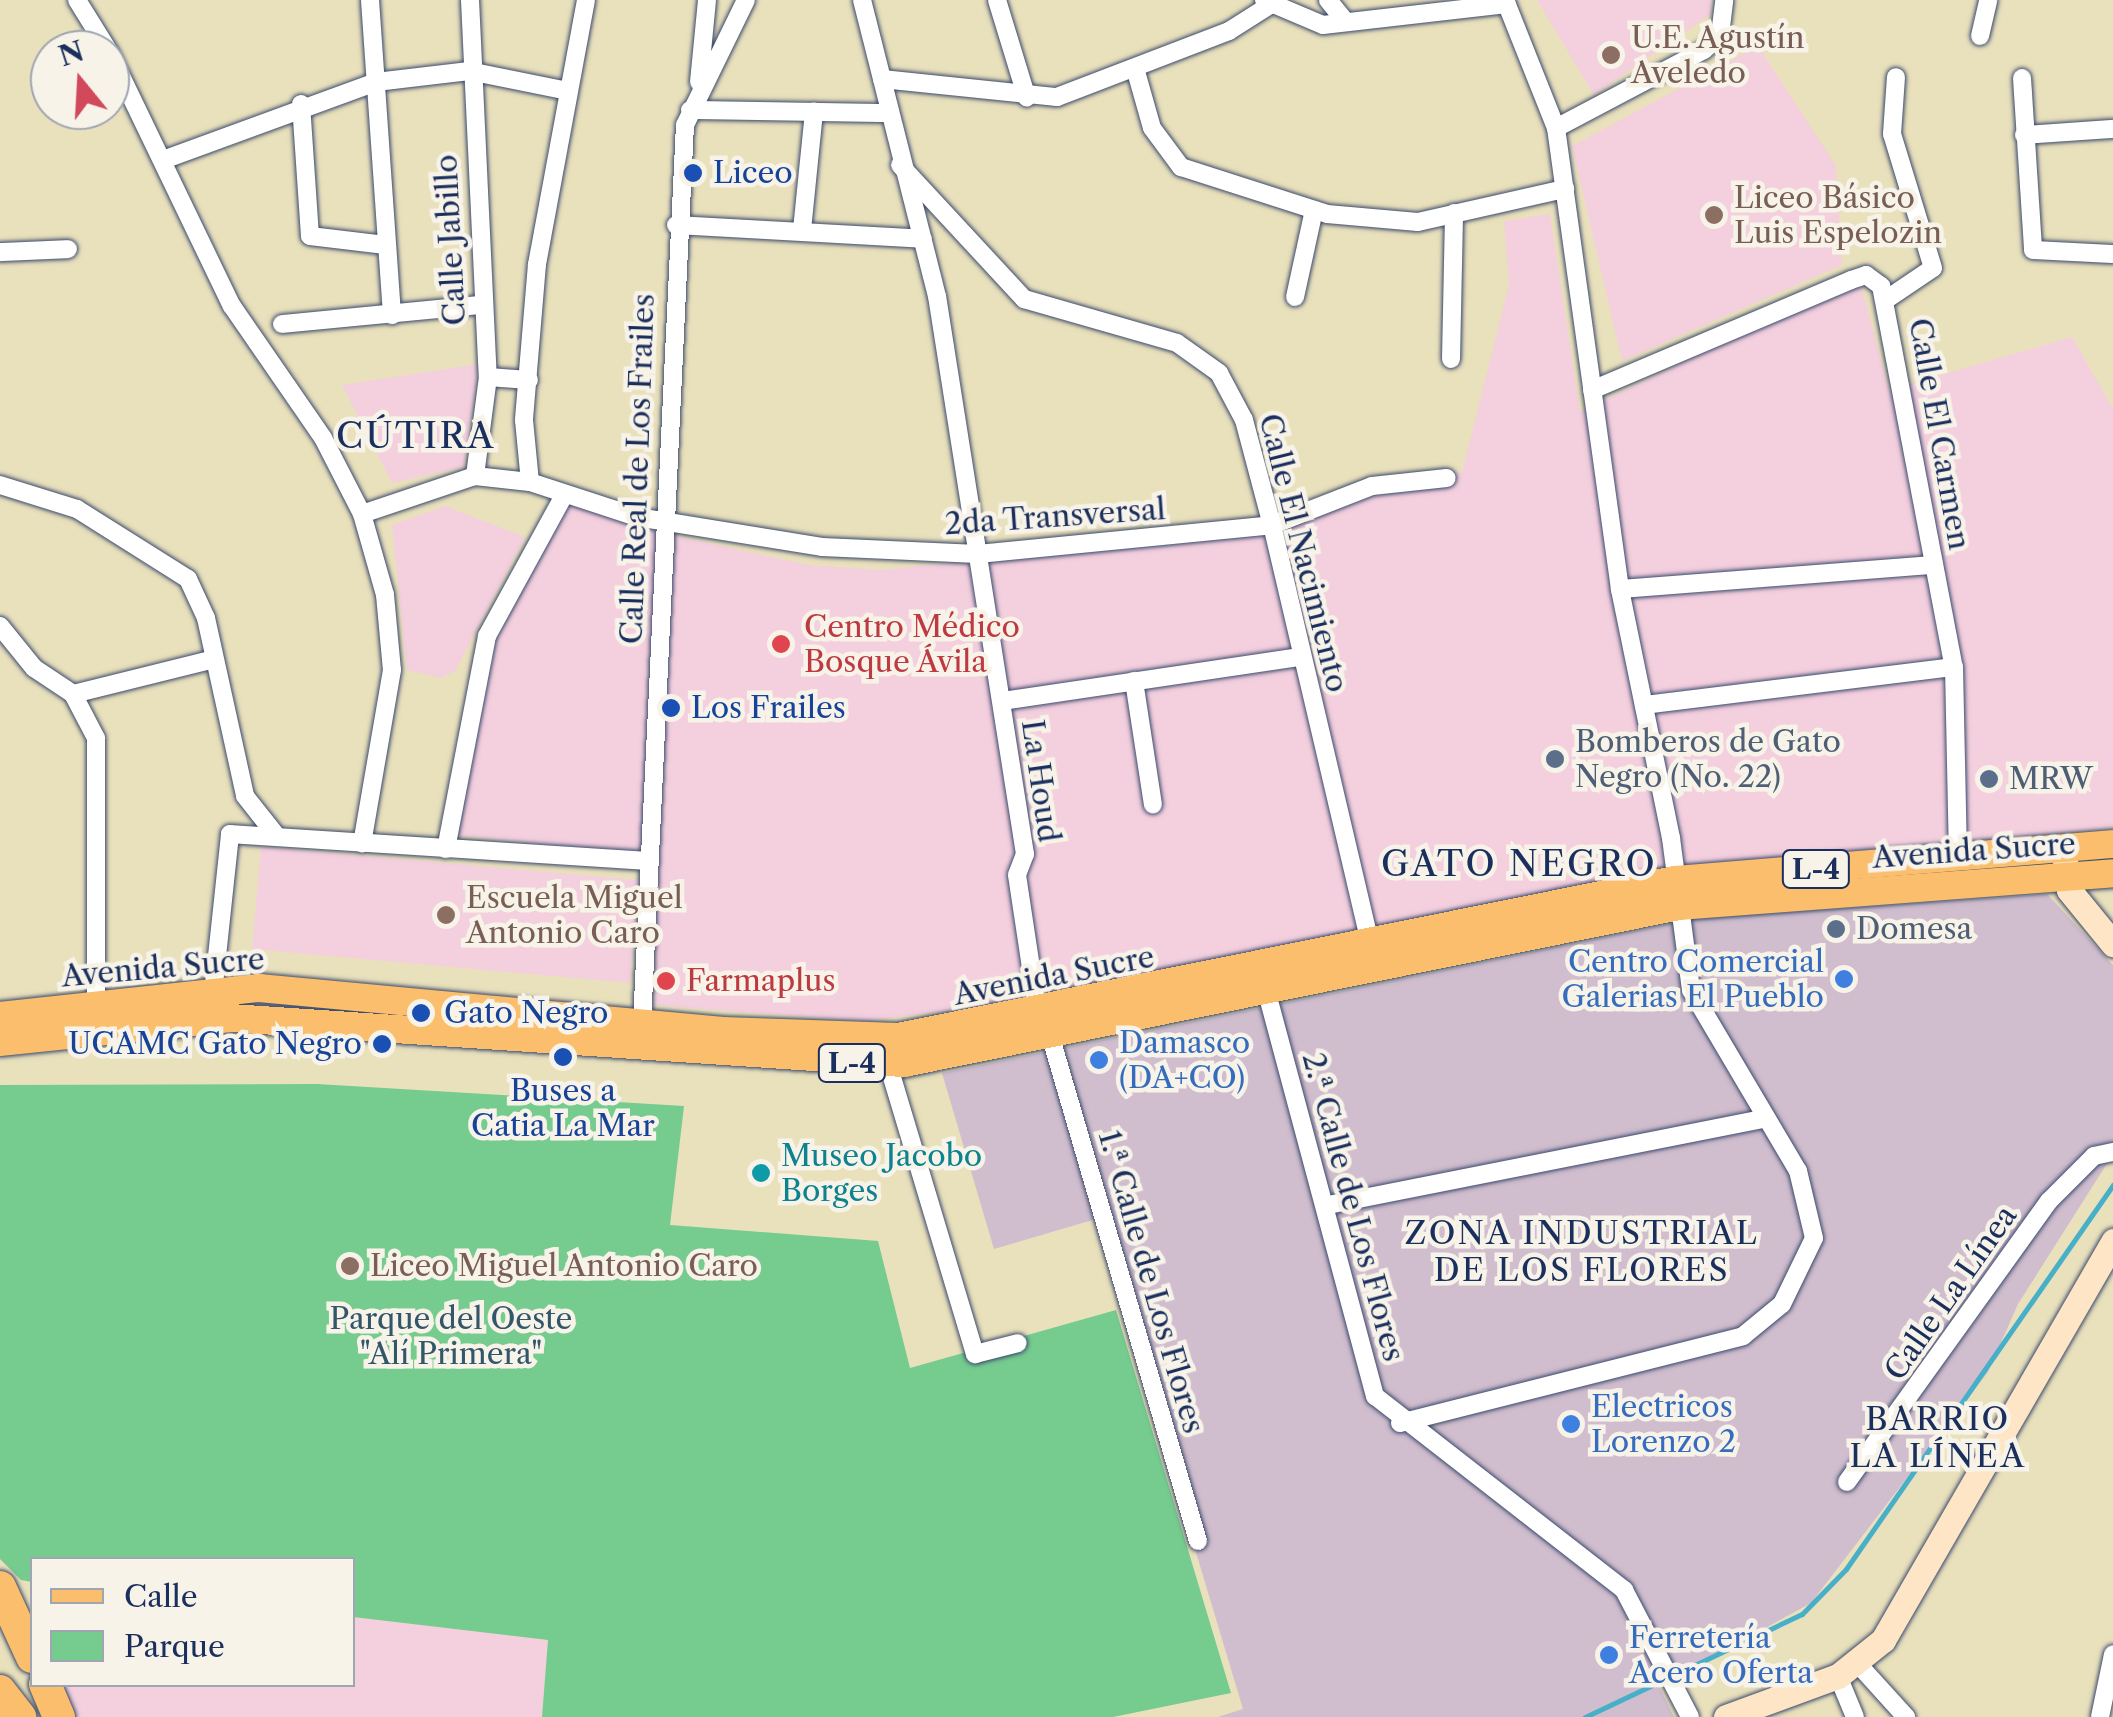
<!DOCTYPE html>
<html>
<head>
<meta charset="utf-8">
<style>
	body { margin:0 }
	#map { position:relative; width:2113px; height:1717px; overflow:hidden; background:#e9e0bc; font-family:"Libre Caslon Text",serif }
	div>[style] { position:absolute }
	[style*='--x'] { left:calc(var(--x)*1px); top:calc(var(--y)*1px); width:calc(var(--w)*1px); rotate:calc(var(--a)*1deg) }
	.built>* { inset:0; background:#f4cfde }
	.industrial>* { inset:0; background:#d0bdce }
	.green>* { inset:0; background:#76cb8f }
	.stream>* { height:5px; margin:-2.5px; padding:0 2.5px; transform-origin:2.5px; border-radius:2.5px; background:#48afc8 }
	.roads { filter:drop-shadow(0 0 2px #3a4a6c) drop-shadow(0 0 2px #3a4a6c) }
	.street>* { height:18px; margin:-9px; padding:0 9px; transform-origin:9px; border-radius:9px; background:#fff }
	.secondary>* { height:25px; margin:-12.5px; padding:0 12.5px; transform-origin:12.5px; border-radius:12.5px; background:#fde5c5 }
	.primary>* { height:28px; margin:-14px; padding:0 14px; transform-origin:14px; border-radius:14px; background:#fabe6d }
	.highway>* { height:32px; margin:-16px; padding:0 16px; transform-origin:16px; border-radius:16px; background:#fabe6d }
	.dots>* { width:28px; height:28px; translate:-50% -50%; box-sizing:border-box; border:5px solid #f7f3e8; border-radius:50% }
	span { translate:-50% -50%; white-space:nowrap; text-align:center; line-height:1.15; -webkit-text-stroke:9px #f7f3e8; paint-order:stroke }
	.shield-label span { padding:2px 8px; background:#f7f3e8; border:2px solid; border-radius:8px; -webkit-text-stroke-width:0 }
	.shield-label { font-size:28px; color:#1b2f5e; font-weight:700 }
	.education-label { font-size:30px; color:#785e54 }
	.left { translate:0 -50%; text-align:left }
	.transit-label { font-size:30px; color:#164399 }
	.right { translate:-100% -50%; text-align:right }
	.street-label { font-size:30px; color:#1b2f5e }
	.health-label { font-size:30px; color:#be3a42 }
	.service-label { font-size:30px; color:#4e5e75 }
	.shop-label { font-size:30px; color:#366cbe }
	.culture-label { font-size:30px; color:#0d838f }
	.park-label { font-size:30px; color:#32566a }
	.neighbourhood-label { font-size:32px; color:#1b2f5e; letter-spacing:2.5px }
	.quarter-label { font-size:35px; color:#1b2f5e; letter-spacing:2.5px }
	.legend { position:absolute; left:30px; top:1557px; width:325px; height:130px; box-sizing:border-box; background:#f7f3e8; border:2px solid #9fa5b1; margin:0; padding:12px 18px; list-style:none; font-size:30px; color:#1b2f5e }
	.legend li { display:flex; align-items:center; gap:20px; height:50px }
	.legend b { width:50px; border:2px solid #9fa5b1 }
	.north { position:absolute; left:30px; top:30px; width:100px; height:100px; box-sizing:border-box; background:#f7f3e8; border:2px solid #9fa5b1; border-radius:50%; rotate:342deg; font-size:28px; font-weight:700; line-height:40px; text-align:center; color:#1b2f5e }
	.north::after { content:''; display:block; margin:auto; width:35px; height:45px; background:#d1495b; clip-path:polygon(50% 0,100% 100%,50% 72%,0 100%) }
</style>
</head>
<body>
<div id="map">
	<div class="built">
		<div style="clip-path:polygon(1537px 0,1711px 0,1711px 14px,1594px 95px)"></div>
		<div style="clip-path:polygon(1758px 46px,1836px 166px,1842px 265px,1622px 361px,1572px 146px)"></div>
		<div style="clip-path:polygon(1550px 214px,1580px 412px,1859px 278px,1889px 390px,2072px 337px,2113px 409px,2113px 828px,1688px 868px,1037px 1000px,864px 1021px,654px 1005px,658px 857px,457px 835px,492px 632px,556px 498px,657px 532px,809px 565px,881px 570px,1263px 530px,1355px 484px,1462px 472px,1509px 285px,1504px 221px)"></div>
		<div style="clip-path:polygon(479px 364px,464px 467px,392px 483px,342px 385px)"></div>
		<div style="clip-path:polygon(445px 506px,525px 537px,455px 671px,441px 678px,407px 670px,392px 525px)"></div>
		<div style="clip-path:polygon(261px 847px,639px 880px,630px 983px,252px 949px)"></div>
		<div style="clip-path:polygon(353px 1617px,548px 1639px,542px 1717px,75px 1717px,61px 1685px,352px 1684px)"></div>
	</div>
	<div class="industrial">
		<div style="clip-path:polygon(2047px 894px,2113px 965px,2113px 1154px,2018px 1304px,1988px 1372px,1811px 1603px,1659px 1686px,1674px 1717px,1218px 1717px,1243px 1709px,1096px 1219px,994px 1249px,942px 1073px,1695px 919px)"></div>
	</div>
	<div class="green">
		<div style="clip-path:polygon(317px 1084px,684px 1106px,670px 1225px,878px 1241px,910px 1368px,1116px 1310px,1231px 1693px,1113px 1717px,542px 1717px,548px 1640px,353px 1617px,352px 1560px,32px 1560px,32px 1582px,21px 1580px,0 1559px,0 1085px)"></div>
	</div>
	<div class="stream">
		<div style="--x:1585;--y:1717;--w:240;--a:-25.4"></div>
		<div style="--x:1802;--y:1614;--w:63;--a:-45.6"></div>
		<div style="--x:1846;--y:1569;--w:468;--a:-55.2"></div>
	</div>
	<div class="roads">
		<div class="street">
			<div style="--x:77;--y:0;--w:59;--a:58.2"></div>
			<div style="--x:370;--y:0;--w:316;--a:86"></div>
			<div style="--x:470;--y:0;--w:377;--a:87.3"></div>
			<div style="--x:488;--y:377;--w:100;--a:97.5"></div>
			<div style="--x:586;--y:0;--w:269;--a:100.5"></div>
			<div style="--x:537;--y:264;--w:157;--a:94.8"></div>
			<div style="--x:524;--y:420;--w:62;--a:84.5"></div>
			<div style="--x:530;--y:482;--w:113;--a:18.1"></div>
			<div style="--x:637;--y:517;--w:187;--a:9.2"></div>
			<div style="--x:822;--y:547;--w:156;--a:2.6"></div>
			<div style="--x:978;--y:554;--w:295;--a:-5.6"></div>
			<div style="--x:1272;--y:525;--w:107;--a:-21.3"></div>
			<div style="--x:1372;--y:486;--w:75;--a:-6.1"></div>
			<div style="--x:862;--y:0;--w:305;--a:75.8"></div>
			<div style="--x:937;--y:296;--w:565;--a:81.04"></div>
			<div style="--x:1025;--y:854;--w:22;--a:111"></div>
			<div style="--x:1017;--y:875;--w:141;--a:81.4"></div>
			<div style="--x:997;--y:0;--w:102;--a:73"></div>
			<div style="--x:1264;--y:0;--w:64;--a:23"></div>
			<div style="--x:1323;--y:25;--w:185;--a:-6.5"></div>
			<div style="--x:1328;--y:0;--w:27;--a:51"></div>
			<div style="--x:1980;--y:36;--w:37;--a:-77"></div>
			<div style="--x:110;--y:53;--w:281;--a:64.3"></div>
			<div style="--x:232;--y:306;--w:160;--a:55.4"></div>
			<div style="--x:323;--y:438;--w:85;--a:62.8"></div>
			<div style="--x:362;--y:514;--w:84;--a:74.1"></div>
			<div style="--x:385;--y:595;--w:75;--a:84.7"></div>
			<div style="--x:392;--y:670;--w:176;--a:99.8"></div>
			<div style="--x:1135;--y:68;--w:62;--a:74.2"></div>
			<div style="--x:1152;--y:128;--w:49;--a:53.4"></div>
			<div style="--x:1181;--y:167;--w:153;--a:17.8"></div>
			<div style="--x:1327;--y:214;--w:91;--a:5"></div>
			<div style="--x:1418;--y:222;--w:151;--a:-12.7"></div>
			<div style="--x:2022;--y:78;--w:172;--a:86.3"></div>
			<div style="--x:2033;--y:250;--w:80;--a:2.9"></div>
			<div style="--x:882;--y:79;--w:176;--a:5.9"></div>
			<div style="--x:1057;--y:97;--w:184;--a:-21"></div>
			<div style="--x:1229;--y:31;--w:49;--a:-32.4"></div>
			<div style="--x:699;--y:82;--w:82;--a:-84.4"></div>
			<div style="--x:301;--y:104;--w:132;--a:86.1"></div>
			<div style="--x:310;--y:236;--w:76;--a:6.8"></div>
			<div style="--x:690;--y:110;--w:197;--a:0.9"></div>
			<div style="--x:1556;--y:128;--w:167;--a:-27.8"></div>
			<div style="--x:1704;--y:50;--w:22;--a:-43"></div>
			<div style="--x:1720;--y:35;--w:35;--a:-83"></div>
			<div style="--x:2024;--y:135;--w:89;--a:-3.9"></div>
			<div style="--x:163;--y:160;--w:227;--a:-20.1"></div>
			<div style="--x:376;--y:82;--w:94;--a:-6.7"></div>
			<div style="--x:469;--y:71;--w:96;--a:11.4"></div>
			<div style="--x:900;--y:165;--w:183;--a:47.2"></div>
			<div style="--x:1024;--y:299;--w:159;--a:16"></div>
			<div style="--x:1177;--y:343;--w:52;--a:35.5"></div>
			<div style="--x:1219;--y:373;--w:53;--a:62"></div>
			<div style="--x:1244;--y:420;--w:109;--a:75.1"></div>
			<div style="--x:1272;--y:525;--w:430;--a:76.8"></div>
			<div style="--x:676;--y:225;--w:247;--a:3.2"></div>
			<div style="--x:802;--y:230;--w:119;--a:-84.2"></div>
			<div style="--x:0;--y:252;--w:68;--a:-2.5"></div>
			<div style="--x:1295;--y:297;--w:89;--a:-77.7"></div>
			<div style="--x:1887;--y:299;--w:55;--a:-34"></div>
			<div style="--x:1933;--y:268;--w:140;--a:-107"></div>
			<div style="--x:1892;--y:134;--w:57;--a:-86"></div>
			<div style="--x:282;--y:324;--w:200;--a:-5.5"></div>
			<div style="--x:1451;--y:359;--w:146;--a:-88.8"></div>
			<div style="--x:488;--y:377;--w:41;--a:4.2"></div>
			<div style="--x:1592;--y:390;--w:281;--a:-23"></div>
			<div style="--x:1851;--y:280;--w:16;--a:-18"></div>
			<div style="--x:1866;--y:275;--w:19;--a:36"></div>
			<div style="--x:1881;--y:286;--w:388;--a:79.2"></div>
			<div style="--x:1954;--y:667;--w:191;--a:88.8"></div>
			<div style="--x:0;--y:485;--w:81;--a:17.3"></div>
			<div style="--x:77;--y:509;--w:131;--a:32.2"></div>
			<div style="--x:188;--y:579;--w:43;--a:65.2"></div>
			<div style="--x:206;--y:618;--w:182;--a:77.6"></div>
			<div style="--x:245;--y:796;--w:48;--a:51.7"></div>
			<div style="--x:362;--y:514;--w:119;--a:-18.6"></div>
			<div style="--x:475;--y:476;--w:55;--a:6.2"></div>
			<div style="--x:1620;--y:589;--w:315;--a:-4.4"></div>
			<div style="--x:0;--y:626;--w:54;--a:51"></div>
			<div style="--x:34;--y:668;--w:47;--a:33.7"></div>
			<div style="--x:73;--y:694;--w:50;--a:62.4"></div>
			<div style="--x:96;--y:738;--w:267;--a:90"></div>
			<div style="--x:1134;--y:681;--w:125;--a:81.3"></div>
			<div style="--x:73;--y:694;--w:145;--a:-13.9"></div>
			<div style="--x:1002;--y:701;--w:301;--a:-8.4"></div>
			<div style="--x:1644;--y:705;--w:312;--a:-7"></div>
			<div style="--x:446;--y:849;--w:217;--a:-79.1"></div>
			<div style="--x:487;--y:636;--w:156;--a:-61.3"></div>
			<div style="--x:1264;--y:982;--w:429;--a:75"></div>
			<div style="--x:1375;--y:1396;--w:316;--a:37.9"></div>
			<div style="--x:1624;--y:1590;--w:143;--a:62.5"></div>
			<div style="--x:212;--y:1003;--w:170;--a:-83.9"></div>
			<div style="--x:230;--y:834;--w:418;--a:3.7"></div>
			<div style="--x:642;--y:1023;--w:899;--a:-87.26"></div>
			<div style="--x:685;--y:125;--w:139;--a:-64"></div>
			<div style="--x:1051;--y:1038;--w:524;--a:73.71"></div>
			<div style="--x:888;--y:1064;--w:303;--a:73.3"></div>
			<div style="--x:975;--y:1354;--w:44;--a:-14.3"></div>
			<div style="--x:1328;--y:1205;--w:441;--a:-11.2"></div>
			<div style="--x:1400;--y:1423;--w:354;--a:-14.2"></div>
			<div style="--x:1743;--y:1336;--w:50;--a:-39.4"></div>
			<div style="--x:1782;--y:1304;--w:73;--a:-64.1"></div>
			<div style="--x:1814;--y:1238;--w:69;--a:-103.4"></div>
			<div style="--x:1798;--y:1171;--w:210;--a:-120.6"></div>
			<div style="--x:1691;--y:990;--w:153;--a:-97.5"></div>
			<div style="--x:1671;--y:838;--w:254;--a:-101.6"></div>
			<div style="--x:1620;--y:589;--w:465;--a:-97.9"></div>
			<div style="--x:1556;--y:128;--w:138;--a:-111.7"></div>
			<div style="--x:1847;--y:1482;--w:346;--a:-54.3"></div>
			<div style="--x:2049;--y:1201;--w:64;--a:-45"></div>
			<div style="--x:2094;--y:1156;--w:19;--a:-12"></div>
			<div style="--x:1858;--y:1664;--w:72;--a:47.8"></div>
			<div style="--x:1838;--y:1676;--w:44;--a:67.5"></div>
			<div style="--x:2100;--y:1717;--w:64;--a:-78.3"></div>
		</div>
		<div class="secondary">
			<div style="--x:2065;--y:861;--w:29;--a:82"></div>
			<div style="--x:2069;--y:890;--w:70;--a:50.8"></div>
			<div style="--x:1726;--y:1717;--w:119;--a:-20.1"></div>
			<div style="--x:1838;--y:1676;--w:58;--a:-38.7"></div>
			<div style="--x:1883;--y:1640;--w:461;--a:-60"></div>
		</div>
		<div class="primary">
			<div style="--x:0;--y:1016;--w:261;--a:-6.2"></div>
			<div style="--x:259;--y:988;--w:466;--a:5.3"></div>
			<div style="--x:723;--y:1031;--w:175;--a:2"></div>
			<div style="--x:898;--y:1037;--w:793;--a:-11.42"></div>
			<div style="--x:1675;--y:880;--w:439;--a:-4.7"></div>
			<div style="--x:0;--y:1042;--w:232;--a:-5.9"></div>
			<div style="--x:231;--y:1018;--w:675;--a:3.83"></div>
			<div style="--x:904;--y:1063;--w:791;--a:-11.45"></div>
			<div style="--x:1679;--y:906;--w:435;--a:-4.3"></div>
		</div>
		<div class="highway">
			<div style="--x:0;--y:1587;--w:77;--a:65.4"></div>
			<div style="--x:45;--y:1684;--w:36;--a:67"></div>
			<div style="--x:0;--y:1691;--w:33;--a:52"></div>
		</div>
	</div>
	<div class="dots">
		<div style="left:1611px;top:55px;background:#8d6e63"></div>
		<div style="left:693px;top:173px;background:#1a4fb4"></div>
		<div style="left:1714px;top:215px;background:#8d6e63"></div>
		<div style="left:781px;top:644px;background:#e0444e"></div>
		<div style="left:671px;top:708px;background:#1a4fb4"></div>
		<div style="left:1555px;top:759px;background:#5c6f8a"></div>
		<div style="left:1989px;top:779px;background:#5c6f8a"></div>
		<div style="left:446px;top:915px;background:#8d6e63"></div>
		<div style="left:1836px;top:929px;background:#5c6f8a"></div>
		<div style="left:1844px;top:979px;background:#3f7fe0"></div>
		<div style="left:666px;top:981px;background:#e0444e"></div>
		<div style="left:421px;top:1013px;background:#1a4fb4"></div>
		<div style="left:382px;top:1044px;background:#1a4fb4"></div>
		<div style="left:563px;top:1057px;background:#1a4fb4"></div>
		<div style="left:1099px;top:1060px;background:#3f7fe0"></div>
		<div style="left:761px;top:1173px;background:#0f9aa8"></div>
		<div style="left:350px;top:1266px;background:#8d6e63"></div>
		<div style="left:1571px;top:1424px;background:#3f7fe0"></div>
		<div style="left:1609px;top:1655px;background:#3f7fe0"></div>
	</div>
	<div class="shield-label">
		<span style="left:1816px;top:869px">L-4</span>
		<span style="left:852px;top:1063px">L-4</span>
	</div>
	<div class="education-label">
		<span class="left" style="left:1631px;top:55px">U.E. Agustín<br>Aveledo</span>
		<span class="left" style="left:1734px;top:215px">Liceo Básico<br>Luis Espelozin</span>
		<span class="left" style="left:466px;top:915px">Escuela Miguel<br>Antonio Caro</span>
		<span class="left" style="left:370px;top:1266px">Liceo Miguel Antonio Caro</span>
	</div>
	<div class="transit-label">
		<span class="left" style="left:713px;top:173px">Liceo</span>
		<span class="left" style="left:691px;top:708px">Los Frailes</span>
		<span class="left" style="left:444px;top:1013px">Gato Negro</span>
		<span class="right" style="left:362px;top:1044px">UCAMC Gato Negro</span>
		<span style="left:563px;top:1108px">Buses a<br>Catia La Mar</span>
	</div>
	<div class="street-label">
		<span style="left:451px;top:240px;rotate:-93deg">Calle Jabillo</span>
		<span style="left:1939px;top:434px;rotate:80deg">Calle El Carmen</span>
		<span style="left:638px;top:469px;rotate:-88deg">Calle Real de Los Frailes</span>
		<span style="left:1055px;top:517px;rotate:-4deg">2da Transversal</span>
		<span style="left:1303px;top:553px;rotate:76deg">Calle El Nacimiento</span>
		<span style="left:1040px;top:781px;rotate:82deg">La Houd</span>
		<span style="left:1974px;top:851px;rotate:-4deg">Avenida Sucre</span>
		<span style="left:163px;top:968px;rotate:-5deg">Avenida Sucre</span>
		<span style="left:1054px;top:976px;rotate:-11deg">Avenida Sucre</span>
		<span style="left:1353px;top:1207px;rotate:75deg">2.ª Calle de Los Flores</span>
		<span style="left:1151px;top:1282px;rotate:74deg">1.ª Calle de Los Flores</span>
		<span style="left:1951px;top:1293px;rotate:-55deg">Calle La Línea</span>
	</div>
	<div class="health-label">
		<span class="left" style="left:804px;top:644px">Centro Médico<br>Bosque Ávila</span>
		<span class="left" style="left:686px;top:981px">Farmaplus</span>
	</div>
	<div class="service-label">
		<span class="left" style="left:1575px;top:759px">Bomberos de Gato<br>Negro (No. 22)</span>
		<span class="left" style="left:2009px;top:779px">MRW</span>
		<span class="left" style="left:1856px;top:929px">Domesa</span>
	</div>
	<div class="shop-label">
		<span class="right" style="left:1824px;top:979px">Centro Comercial<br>Galerias El Pueblo</span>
		<span class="left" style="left:1119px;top:1060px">Damasco<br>(DA+CO)</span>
		<span class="left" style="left:1591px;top:1424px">Electricos<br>Lorenzo 2</span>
		<span class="left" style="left:1629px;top:1655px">Ferretería<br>Acero Oferta</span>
	</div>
	<div class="culture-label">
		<span class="left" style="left:781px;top:1173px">Museo Jacobo<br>Borges</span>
	</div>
	<div class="park-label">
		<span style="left:451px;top:1336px">Parque del Oeste<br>"Alí Primera"</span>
	</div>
	<div class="neighbourhood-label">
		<span style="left:1582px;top:1252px">ZONA INDUSTRIAL<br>DE LOS FLORES</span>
		<span style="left:1938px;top:1438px">BARRIO<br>LA LÍNEA</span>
	</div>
	<div class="quarter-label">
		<span style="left:416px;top:436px">CÚTIRA</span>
		<span style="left:1519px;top:864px">GATO NEGRO</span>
	</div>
	<ul class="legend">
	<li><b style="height:12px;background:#fabe6d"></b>Calle</li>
	<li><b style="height:28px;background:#76cb8f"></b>Parque</li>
	</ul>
	<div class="north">N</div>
</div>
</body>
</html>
